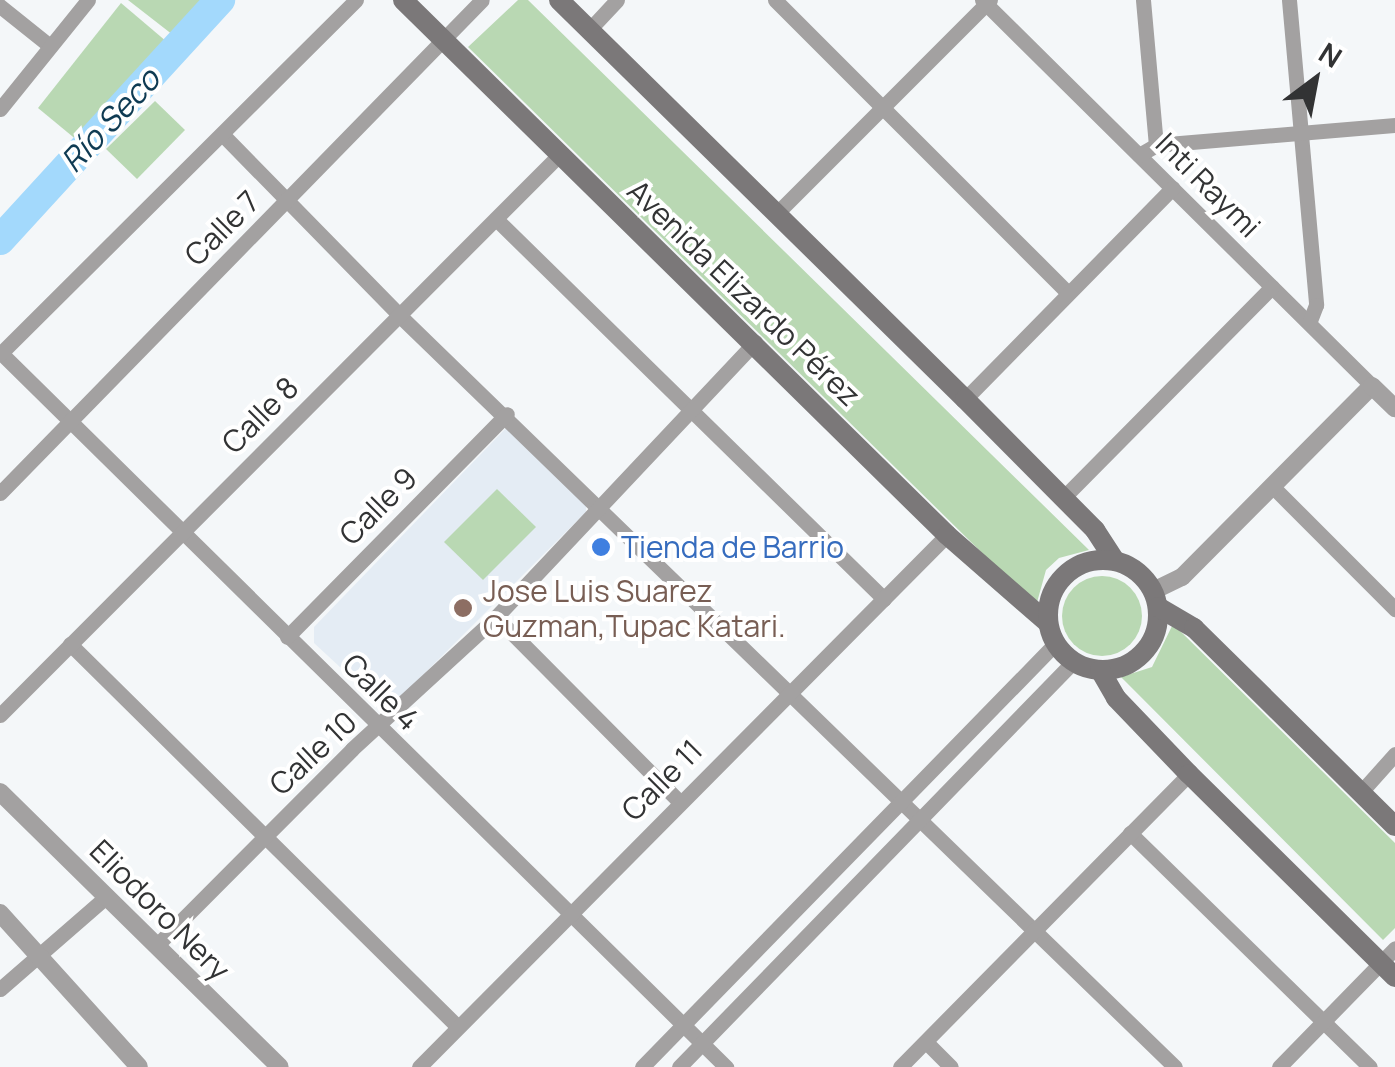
<!DOCTYPE html>
<html>
<head>
<meta charset="utf-8">
<style>
	body { margin:0 }
	#map { position:relative; width:1395px; height:1067px; overflow:hidden; background:#f4f7f9; font-family:Manrope,sans-serif }
	div>[style] { position:absolute }
	[style*='--x'] { left:calc(var(--x)*1px); top:calc(var(--y)*1px); width:calc(var(--w)*1px); rotate:calc(var(--a)*1deg) }
	.built>* { inset:0; background:#e4ecf4 }
	.green>* { inset:0; background:#b9d8b3 }
	.round { border-radius:50% }
	.river>* { height:30px; margin:-15px; padding:0 15px; transform-origin:15px; border-radius:15px; background:#a3d9fc }
	.minor>* { height:15px; margin:-7.5px; padding:0 7.5px; transform-origin:7.5px; border-radius:7.5px; background:#a3a1a1 }
	.tertiary>* { height:18px; margin:-9px; padding:0 9px; transform-origin:9px; border-radius:9px; background:#a3a1a1 }
	.secondary>* { height:20px; margin:-10px; padding:0 10px; transform-origin:10px; border-radius:10px; background:#7b7879 }
	.secondary>.ring { margin:-10px; padding:0; box-sizing:content-box; background:none; border:20px solid #7b7879; border-radius:50% }
	.dots>* { width:28px; height:28px; translate:-50% -50%; box-sizing:border-box; border:5px solid #fff; border-radius:50% }
	span { translate:-50% -50%; white-space:nowrap; text-align:center; line-height:1.15; -webkit-text-stroke:8px #fff; paint-order:stroke }
	.street-label { font-size:30px; color:#323334 }
	.shop-label { font-size:30px; color:#366cbe }
	.left { translate:0 -50%; text-align:left }
	.education-label { font-size:30px; color:#785e54 }
	.water-label { font-size:32px; color:#0f3b53; font-style:italic }
	.north { position:absolute; left:1265px; top:30px; width:100px; height:100px; -webkit-text-stroke:8px #fff; paint-order:stroke; rotate:32deg; font-size:28px; font-weight:700; line-height:40px; text-align:center; color:#323334 }
	.north::after { content:''; display:block; margin:auto; width:35px; height:45px; background:#323334; clip-path:polygon(50% 0,100% 100%,50% 72%,0 100%) }
</style>
</head>
<body>
<div id="map">
	<div class="built">
		<div style="clip-path:polygon(508px 426px,586px 503px,586px 512px,391px 707px,382px 706px,314px 643px,314px 627px)"></div>
	</div>
	<div class="green">
		<div style="clip-path:polygon(128px 0,201px 0,173px 35px)"></div>
		<div style="clip-path:polygon(518px 0,528px 0,1089px 550px,1059px 558px,1046px 570px,1036px 606px,468px 47px)"></div>
		<div style="clip-path:polygon(121px 3px,167px 42px,78px 141px,38px 108px)"></div>
		<div style="clip-path:polygon(155px 101px,185px 130px,137px 179px,106px 149px)"></div>
		<div style="clip-path:polygon(497px 489px,536px 527px,483px 580px,444px 542px)"></div>
		<div class="round" style="left:1062px;top:576px;width:80px;height:80px"></div>
		<div style="clip-path:polygon(1173px 624px,1395px 843px,1395px 928px,1383px 940px,1121px 677px,1152px 667px)"></div>
	</div>
	<div class="river">
		<div style="--x:0;--y:240;--w:326;--a:-47.5"></div>
	</div>
	<div class="minor">
		<div style="--x:775;--y:0;--w:414;--a:45"></div>
		<div style="--x:982;--y:0;--w:549;--a:44.7"></div>
		<div style="--x:1143;--y:0;--w:146;--a:84.9"></div>
		<div style="--x:1289;--y:0;--w:306;--a:84.9"></div>
		<div style="--x:1316;--y:305;--w:19;--a:111"></div>
		<div style="--x:0;--y:6;--w:64;--a:38.7"></div>
		<div style="--x:589;--y:30;--w:41;--a:-47"></div>
		<div style="--x:0;--y:109;--w:140;--a:-51.1"></div>
		<div style="--x:223;--y:135;--w:253;--a:45.6"></div>
		<div style="--x:400;--y:316;--w:1079;--a:44.1"></div>
		<div style="--x:1139;--y:155;--w:20;--a:-30"></div>
		<div style="--x:1156;--y:145;--w:240;--a:-4.8"></div>
		<div style="--x:775;--y:215;--w:304;--a:-45"></div>
		<div style="--x:496;--y:219;--w:543;--a:44.4"></div>
		<div style="--x:1;--y:353;--w:1018;--a:44.56"></div>
		<div style="--x:0;--y:354;--w:502;--a:-44.84"></div>
		<div style="--x:965;--y:399;--w:296;--a:-45.5"></div>
		<div style="--x:1273;--y:487;--w:173;--a:45"></div>
		<div style="--x:0;--y:493;--w:689;--a:-45.65"></div>
		<div style="--x:1063;--y:498;--w:297;--a:-45.3"></div>
		<div style="--x:496;--y:617;--w:260;--a:45.2"></div>
		<div style="--x:287;--y:637;--w:313;--a:-45.4"></div>
		<div style="--x:70;--y:644;--w:545;--a:44.63"></div>
		<div style="--x:0;--y:715;--w:791;--a:-45.05"></div>
		<div style="--x:1361;--y:792;--w:51;--a:-48.2"></div>
		<div style="--x:1130;--y:833;--w:335;--a:44.3"></div>
		<div style="--x:157;--y:945;--w:276;--a:-45.1"></div>
		<div style="--x:352;--y:749;--w:195;--a:-42.5"></div>
		<div style="--x:496;--y:617;--w:378;--a:-46.7"></div>
		<div style="--x:0;--y:989;--w:142;--a:-41"></div>
		<div style="--x:926;--y:1042;--w:35;--a:45"></div>
		<div style="--x:419;--y:1067;--w:750;--a:-45.22"></div>
		<div style="--x:642;--y:1067;--w:591;--a:-45.69"></div>
		<div style="--x:679;--y:1067;--w:565;--a:-45.79"></div>
		<div style="--x:900;--y:1067;--w:412;--a:-45.4"></div>
		<div style="--x:1279;--y:1067;--w:166;--a:-45.7"></div>
	</div>
	<div class="tertiary">
		<div style="--x:1153;--y:591;--w:32;--a:-26"></div>
		<div style="--x:1182;--y:577;--w:269;--a:-45.2"></div>
		<div style="--x:1372;--y:386;--w:32;--a:44"></div>
		<div style="--x:0;--y:792;--w:392;--a:44.5"></div>
		<div style="--x:0;--y:913;--w:207;--a:47.9"></div>
	</div>
	<div class="secondary">
		<div style="--x:403;--y:0;--w:763;--a:44.52"></div>
		<div style="--x:947;--y:535;--w:134;--a:41.1"></div>
		<div style="--x:559;--y:0;--w:569;--a:44.5"></div>
		<div style="--x:965;--y:399;--w:185;--a:45.2"></div>
		<div style="--x:1095;--y:530;--w:37;--a:57"></div>
		<div class="ring" style="left:1048px;top:560px;width:90px;height:90px"></div>
		<div style="--x:1158;--y:607;--w:42;--a:30.3"></div>
		<div style="--x:1194;--y:628;--w:282;--a:44.6"></div>
		<div style="--x:1100;--y:670;--w:32;--a:60"></div>
		<div style="--x:1116;--y:698;--w:105;--a:46.2"></div>
		<div style="--x:1189;--y:774;--w:289;--a:44.6"></div>
	</div>
	<div class="dots">
		<div style="left:601px;top:547px;background:#3f7fe0"></div>
		<div style="left:463px;top:608px;background:#8d6e63"></div>
	</div>
	<div class="street-label">
		<span style="left:1208px;top:185px;rotate:45deg">Inti Raymi</span>
		<span style="left:222px;top:228px;rotate:-45deg">Calle 7</span>
		<span style="left:744px;top:293px;rotate:44deg">Avenida Elizardo Pérez</span>
		<span style="left:260px;top:415px;rotate:-45deg">Calle 8</span>
		<span style="left:378px;top:506px;rotate:-45deg">Calle 9</span>
		<span style="left:381px;top:692px;rotate:45deg">Calle 4</span>
		<span style="left:313px;top:753px;rotate:-43deg">Calle 10</span>
		<span style="left:662px;top:780px;rotate:-45deg">Calle 11</span>
		<span style="left:160px;top:910px;rotate:45deg">Eliodoro Nery</span>
	</div>
	<div class="shop-label">
		<span class="left" style="left:621px;top:547px">Tienda de Barrio</span>
	</div>
	<div class="education-label">
		<span class="left" style="left:483px;top:608px">Jose Luis Suarez<br>Guzman,Tupac Katari.</span>
	</div>
	<div class="water-label">
		<span style="left:110px;top:120px;rotate:-47deg">Río Seco</span>
	</div>
	<div class="north">N</div>
</div>
</body>
</html>
